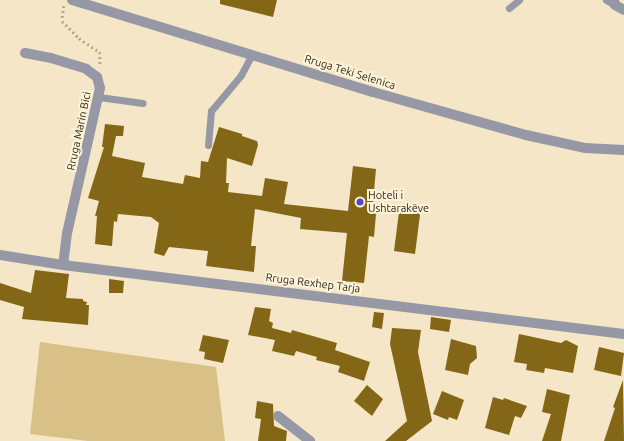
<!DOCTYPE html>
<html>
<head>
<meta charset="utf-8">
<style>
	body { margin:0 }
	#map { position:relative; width:624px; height:441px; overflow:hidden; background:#f4e6c6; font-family:Ubuntu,sans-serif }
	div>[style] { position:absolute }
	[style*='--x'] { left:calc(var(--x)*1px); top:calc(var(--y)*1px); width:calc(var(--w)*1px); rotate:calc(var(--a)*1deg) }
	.green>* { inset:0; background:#d8c087 }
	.building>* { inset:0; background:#836716 }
	.path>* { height:2.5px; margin-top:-1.25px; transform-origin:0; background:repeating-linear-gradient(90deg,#b4a88f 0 2px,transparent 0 5px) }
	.service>* { height:7px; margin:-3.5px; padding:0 3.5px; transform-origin:3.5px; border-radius:3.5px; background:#9798a6 }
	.minor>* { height:10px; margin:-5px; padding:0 5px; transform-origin:5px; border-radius:5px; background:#9798a6 }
	.dots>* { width:11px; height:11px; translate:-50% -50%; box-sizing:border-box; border:2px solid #fff4da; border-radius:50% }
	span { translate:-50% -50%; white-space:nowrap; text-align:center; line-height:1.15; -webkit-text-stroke:4px #fff4da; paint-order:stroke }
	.street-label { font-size:11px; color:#2d281b }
	.poi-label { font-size:11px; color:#2d281b }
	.left { translate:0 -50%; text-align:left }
</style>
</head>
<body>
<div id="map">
	<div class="green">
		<div style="clip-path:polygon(40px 342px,216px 367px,225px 441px,88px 441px,30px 434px)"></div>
	</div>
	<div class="building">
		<div style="clip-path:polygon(220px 0,277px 0,273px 17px,220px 4px)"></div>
		<div style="clip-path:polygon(105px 124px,124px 126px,123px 136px,116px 136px,112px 156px,145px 163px,142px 177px,183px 184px,185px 175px,200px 178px,201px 161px,208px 162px,219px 127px,242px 134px,242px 136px,257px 141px,258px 145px,252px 166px,227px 158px,226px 183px,229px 183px,228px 192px,262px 196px,265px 178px,288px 182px,284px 204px,348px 211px,353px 166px,376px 169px,372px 213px,376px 214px,374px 237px,369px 236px,364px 283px,342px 281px,347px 233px,300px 229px,301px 218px,255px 209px,251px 246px,256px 246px,254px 272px,206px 266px,208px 251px,169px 247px,164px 256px,154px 253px,159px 223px,151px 217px,118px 214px,117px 222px,114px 221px,112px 246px,95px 244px,97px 216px,95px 216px,99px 201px,88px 198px,104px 147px,102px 147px)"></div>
		<div style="clip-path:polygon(400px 204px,421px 207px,415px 254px,394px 251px)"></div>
		<div style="clip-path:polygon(35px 270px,69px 274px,66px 298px,83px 299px,83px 301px,87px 302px,86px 305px,89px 305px,88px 325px,22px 319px,24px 307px,0 300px,0 283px,31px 293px)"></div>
		<div style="clip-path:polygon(109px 279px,124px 281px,123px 293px,109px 293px)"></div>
		<div style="clip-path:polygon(255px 307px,271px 309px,269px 321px,273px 323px,272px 328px,291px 333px,292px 330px,337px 343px,335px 350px,370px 362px,364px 381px,338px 372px,340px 366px,316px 360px,317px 357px,296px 351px,294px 356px,272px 351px,275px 340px,248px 335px)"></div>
		<div style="clip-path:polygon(374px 312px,384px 313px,382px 329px,372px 327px)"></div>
		<div style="clip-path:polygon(431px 317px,451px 320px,449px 332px,430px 329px)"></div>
		<div style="clip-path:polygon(392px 328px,421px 330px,418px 352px,432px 421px,406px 441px,385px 441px,407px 421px,390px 344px)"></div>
		<div style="clip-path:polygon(519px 334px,561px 343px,566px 340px,578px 346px,573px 373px,545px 368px,544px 373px,526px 370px,527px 364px,514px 362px)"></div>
		<div style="clip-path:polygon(203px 335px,229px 340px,223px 363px,204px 359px,205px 352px,199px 351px)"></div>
		<div style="clip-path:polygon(451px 339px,476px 346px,477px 358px,470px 364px,468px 375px,445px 370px)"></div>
		<div style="clip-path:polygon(599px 347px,624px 353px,621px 376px,594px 370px)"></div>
		<div style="clip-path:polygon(623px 380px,624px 441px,604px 441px,615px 408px,613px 407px)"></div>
		<div style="clip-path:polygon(367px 385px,383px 399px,372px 416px,354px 401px)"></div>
		<div style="clip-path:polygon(547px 389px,570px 395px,561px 441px,542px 441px,551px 414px,542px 412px)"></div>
		<div style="clip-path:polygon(442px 391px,464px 400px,457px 420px,449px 417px,448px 420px,433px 414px)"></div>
		<div style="clip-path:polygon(493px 397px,503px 400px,504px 398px,527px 406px,521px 418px,515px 416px,509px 435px,485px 428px)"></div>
		<div style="clip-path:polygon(257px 401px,273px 404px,274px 426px,287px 431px,286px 441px,258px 441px,261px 419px,255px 418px)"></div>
	</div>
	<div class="path">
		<div style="--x:64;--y:6;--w:15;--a:98"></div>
		<div style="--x:62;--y:21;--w:24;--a:45"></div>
		<div style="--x:79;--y:38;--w:25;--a:34"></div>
		<div style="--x:100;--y:52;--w:14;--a:90"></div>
	</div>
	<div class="service">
		<div style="--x:606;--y:0;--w:10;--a:29"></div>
		<div style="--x:509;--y:8;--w:13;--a:-39"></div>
		<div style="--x:99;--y:97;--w:44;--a:7.8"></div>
		<div style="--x:208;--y:145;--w:34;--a:-85"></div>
		<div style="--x:211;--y:111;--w:47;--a:-50.2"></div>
		<div style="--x:241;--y:75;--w:21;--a:-62"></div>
	</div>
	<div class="minor">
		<div style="--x:72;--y:0;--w:315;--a:17"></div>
		<div style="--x:373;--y:92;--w:159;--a:15.7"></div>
		<div style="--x:526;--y:135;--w:60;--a:12.4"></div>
		<div style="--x:585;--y:148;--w:39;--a:3"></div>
		<div style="--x:614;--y:0;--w:5;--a:79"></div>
		<div style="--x:615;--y:5;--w:10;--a:29"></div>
		<div style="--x:25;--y:53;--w:26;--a:11"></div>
		<div style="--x:51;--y:58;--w:37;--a:17"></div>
		<div style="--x:86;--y:69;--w:14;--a:36"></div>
		<div style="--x:97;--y:77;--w:11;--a:75"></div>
		<div style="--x:100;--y:88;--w:149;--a:102.8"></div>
		<div style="--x:67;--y:233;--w:32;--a:97"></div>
		<div style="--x:0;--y:255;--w:64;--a:9"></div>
		<div style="--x:63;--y:265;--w:565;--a:7.01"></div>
		<div style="--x:278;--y:416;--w:41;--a:38"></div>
	</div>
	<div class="dots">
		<div style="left:360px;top:202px;background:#5847bf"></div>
	</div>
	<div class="street-label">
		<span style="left:350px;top:72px;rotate:17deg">Rruga Teki Selenica</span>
		<span style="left:79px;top:131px;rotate:-78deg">Rruga Marin Bici</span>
		<span style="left:313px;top:283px;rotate:7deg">Rruga Rexhep Tarja</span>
	</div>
	<div class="poi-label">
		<span class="left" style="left:368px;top:202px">Hoteli i<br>Ushtarakëve</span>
	</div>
</div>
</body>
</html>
